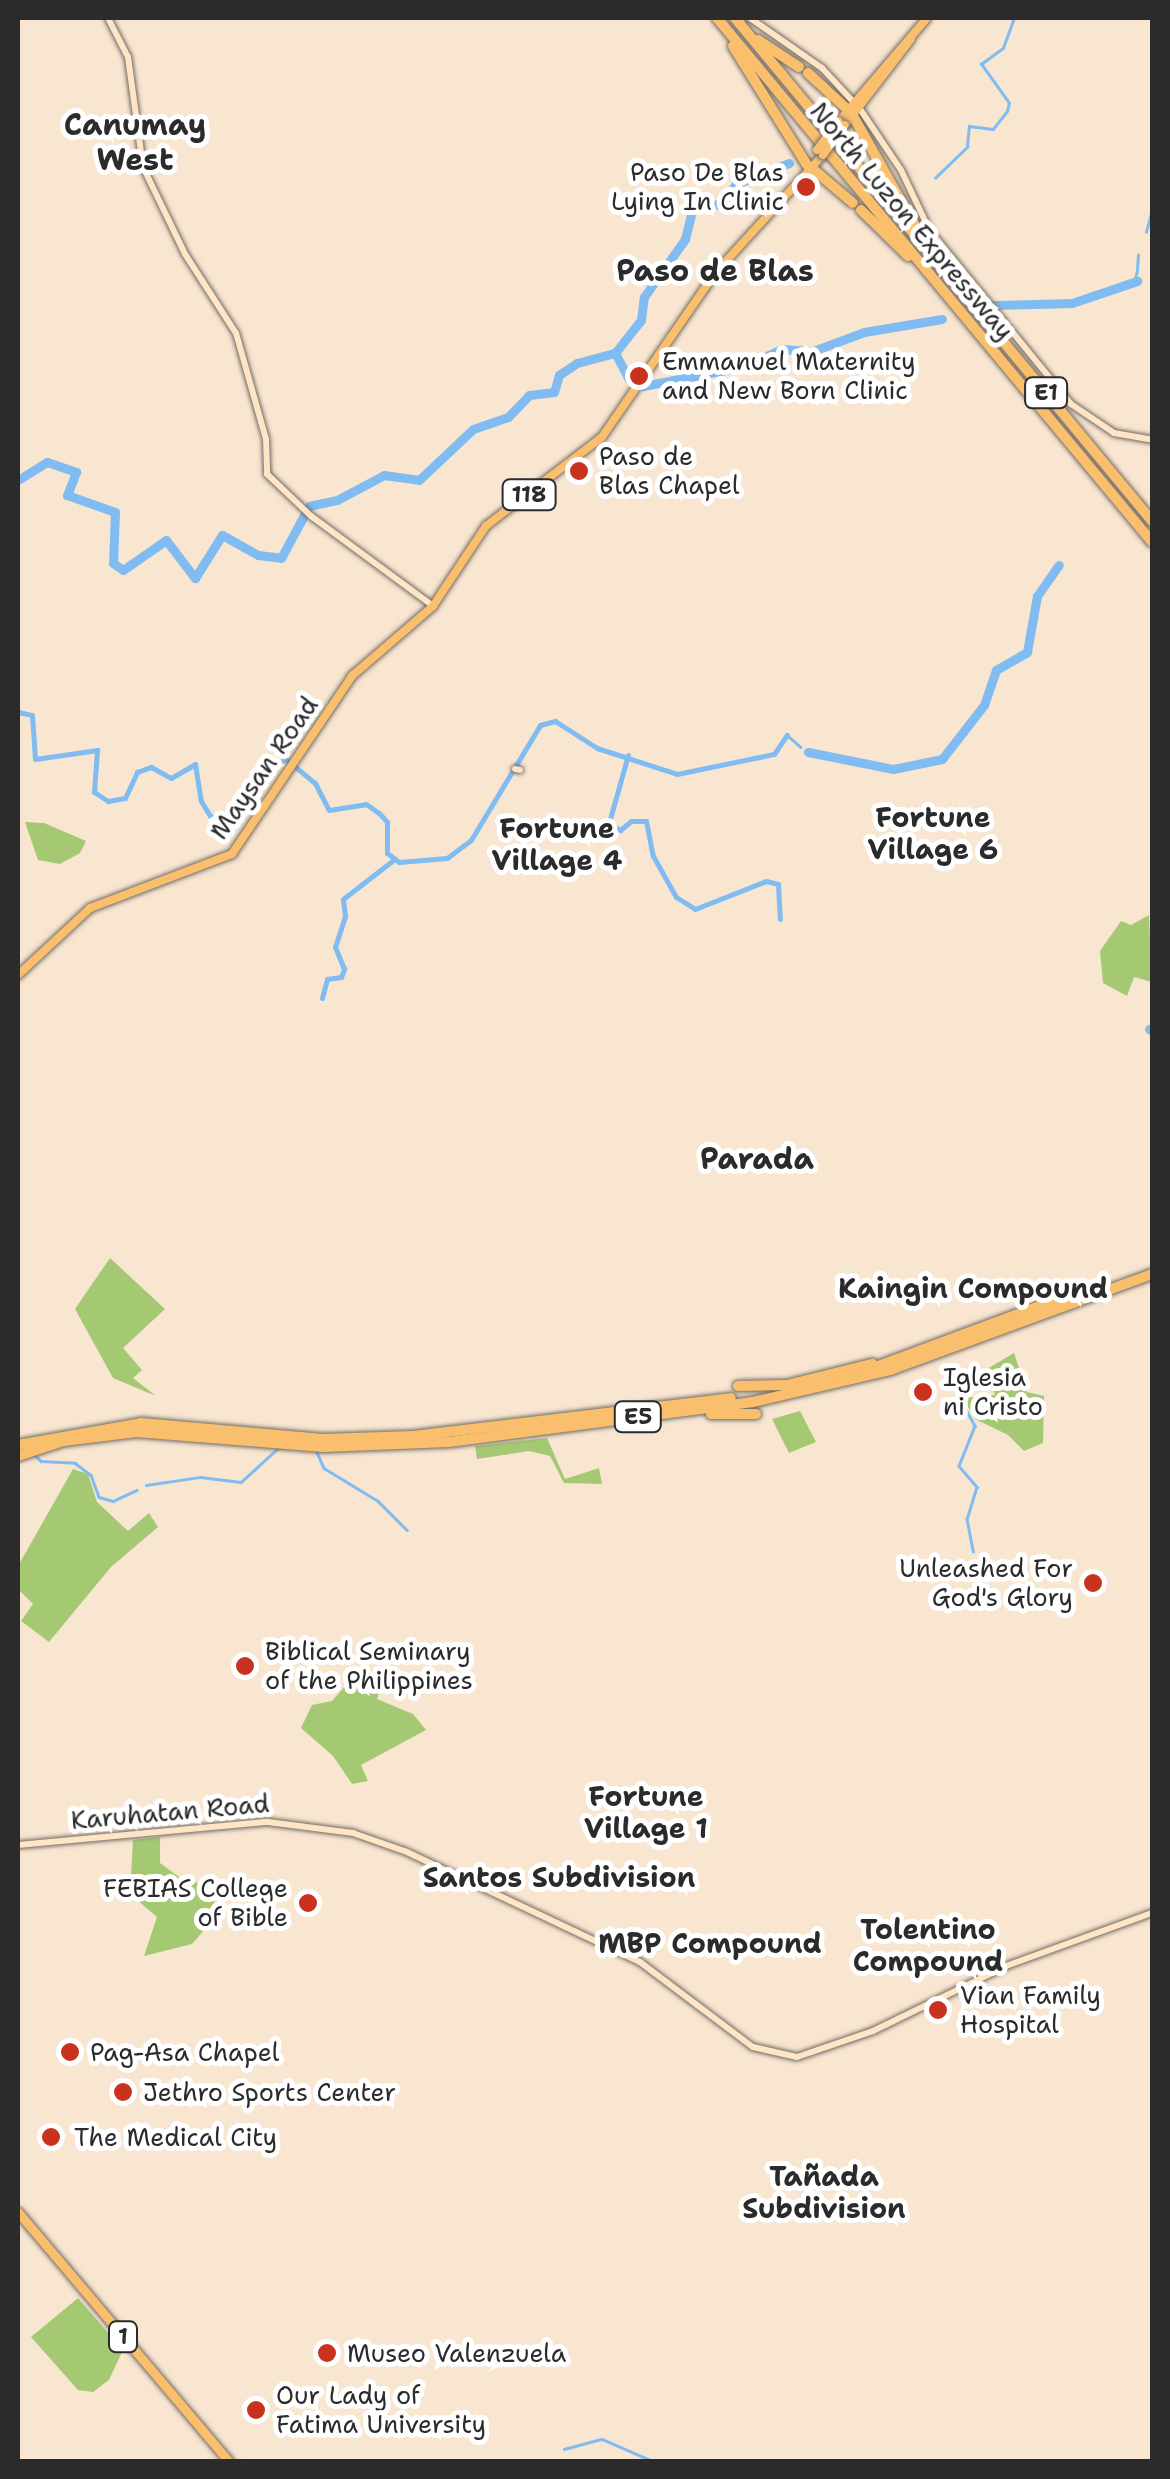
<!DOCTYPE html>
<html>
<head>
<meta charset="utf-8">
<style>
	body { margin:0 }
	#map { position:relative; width:1170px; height:2479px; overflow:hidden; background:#f8e6d1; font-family:"Shantell Sans",sans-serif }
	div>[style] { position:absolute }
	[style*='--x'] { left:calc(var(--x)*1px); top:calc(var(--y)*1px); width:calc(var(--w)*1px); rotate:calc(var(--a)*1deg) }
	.green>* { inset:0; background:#a5c973 }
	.stream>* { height:2.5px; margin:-1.25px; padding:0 1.25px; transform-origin:1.25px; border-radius:1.25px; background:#80bcf2 }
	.canal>* { height:5px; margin:-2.5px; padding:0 2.5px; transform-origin:2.5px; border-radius:2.5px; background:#80bcf2 }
	.river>* { height:9px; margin:-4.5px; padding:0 4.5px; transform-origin:4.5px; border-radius:4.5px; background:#80bcf2 }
	.roads { filter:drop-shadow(0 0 2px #736c65) drop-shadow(0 0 2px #736c65) }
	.secondary>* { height:6px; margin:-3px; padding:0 3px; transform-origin:3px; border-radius:3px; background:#fde5c5 }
	.primary>* { height:8px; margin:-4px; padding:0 4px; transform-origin:4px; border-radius:4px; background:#f9bf6d }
	.trunk>* { height:9px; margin:-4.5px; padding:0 4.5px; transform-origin:4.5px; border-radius:4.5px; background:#f9bf6d }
	.motorway>* { height:10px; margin:-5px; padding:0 5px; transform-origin:5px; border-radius:5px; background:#f9bf6d }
	.bridges { filter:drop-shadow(0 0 2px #736c65) drop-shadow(0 0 2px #736c65) }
	.primary-bridge>* { height:8px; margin:-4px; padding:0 4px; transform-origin:4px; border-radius:4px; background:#f9bf6d }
	.dots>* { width:28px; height:28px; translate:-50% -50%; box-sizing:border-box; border:5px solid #fff; border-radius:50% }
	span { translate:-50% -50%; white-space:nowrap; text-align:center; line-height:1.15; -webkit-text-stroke:10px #fff; paint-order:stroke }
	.shield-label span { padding:2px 8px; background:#fff; border:2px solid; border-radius:8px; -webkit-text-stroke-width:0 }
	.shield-label { font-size:22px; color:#2b2b2b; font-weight:700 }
	.poi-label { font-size:25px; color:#2b2b2b }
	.right { translate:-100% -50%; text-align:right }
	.left { translate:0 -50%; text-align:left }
	.street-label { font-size:25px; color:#2b2b2b }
	.neighbourhood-label { font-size:28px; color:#2b2b2b; font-weight:700 }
	.quarter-label { font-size:30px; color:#2b2b2b; font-weight:700 }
	.frame { position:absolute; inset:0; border:20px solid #2b2b2b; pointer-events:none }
</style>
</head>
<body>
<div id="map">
	<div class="green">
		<div style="clip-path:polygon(25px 822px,44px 823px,86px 841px,80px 853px,60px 864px,38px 860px)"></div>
		<div style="clip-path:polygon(1149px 915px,1152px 982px,1134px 977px,1127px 996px,1103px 983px,1100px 951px,1121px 921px,1131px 925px)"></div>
		<div style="clip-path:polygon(110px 1258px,165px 1309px,123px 1348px,142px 1370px,133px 1378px,156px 1396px,113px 1378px,75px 1309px)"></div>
		<div style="clip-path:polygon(1014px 1353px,1027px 1392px,1044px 1396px,1043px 1443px,1024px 1451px,1008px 1435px,975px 1419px,963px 1398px,995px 1395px,987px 1369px)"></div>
		<div style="clip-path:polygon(800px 1411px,816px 1442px,789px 1453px,772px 1419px)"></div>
		<div style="clip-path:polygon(547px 1438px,565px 1479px,599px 1468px,602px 1484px,564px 1483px,550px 1456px,529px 1451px,477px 1459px,475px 1446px)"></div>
		<div style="clip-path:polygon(73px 1469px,88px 1474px,97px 1502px,128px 1531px,149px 1513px,158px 1527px,111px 1567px,49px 1642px,21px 1621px,33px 1604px,18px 1589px,18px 1566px)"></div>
		<div style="clip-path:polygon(361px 1668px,386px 1673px,377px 1699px,413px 1714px,426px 1730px,361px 1765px,368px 1781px,352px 1784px,333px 1756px,301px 1728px,312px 1705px,332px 1701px)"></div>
		<div style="clip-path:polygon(160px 1837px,160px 1863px,190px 1885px,195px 1881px,222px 1910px,192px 1944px,144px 1956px,157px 1917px,130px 1894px,133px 1840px)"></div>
		<div style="clip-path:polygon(78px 2298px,123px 2350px,109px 2380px,93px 2392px,78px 2390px,31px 2337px)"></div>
	</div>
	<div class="stream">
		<div style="--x:935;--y:178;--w:45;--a:-44.1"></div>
		<div style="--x:967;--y:147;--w:21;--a:-85"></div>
		<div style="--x:969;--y:126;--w:24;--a:7"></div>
		<div style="--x:993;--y:129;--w:23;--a:-52"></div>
		<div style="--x:1007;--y:111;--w:8;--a:-76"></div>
		<div style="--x:1009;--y:103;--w:48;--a:-125.7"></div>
		<div style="--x:981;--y:64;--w:27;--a:-36"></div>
		<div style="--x:1003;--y:48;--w:32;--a:-70"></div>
		<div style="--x:1146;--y:232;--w:23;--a:-75"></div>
		<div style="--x:1137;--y:269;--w:14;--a:-86"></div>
		<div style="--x:1134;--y:282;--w:11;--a:-75"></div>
		<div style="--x:787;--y:735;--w:18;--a:41"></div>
		<div style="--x:948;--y:1376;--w:57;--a:61.6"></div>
		<div style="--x:975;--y:1426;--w:43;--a:111.8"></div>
		<div style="--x:959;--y:1466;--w:28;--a:49"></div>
		<div style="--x:977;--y:1487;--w:34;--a:107"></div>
		<div style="--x:967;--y:1519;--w:33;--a:79"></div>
		<div style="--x:316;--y:1450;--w:20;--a:66"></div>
		<div style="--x:324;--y:1468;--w:63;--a:31.4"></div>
		<div style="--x:378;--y:1501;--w:41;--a:45"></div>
		<div style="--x:34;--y:1454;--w:10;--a:45"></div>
		<div style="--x:41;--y:1461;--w:34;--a:3"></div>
		<div style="--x:75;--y:1463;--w:20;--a:37"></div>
		<div style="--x:91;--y:1475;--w:23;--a:70"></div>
		<div style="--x:99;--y:1497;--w:15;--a:16"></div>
		<div style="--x:113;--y:1501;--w:26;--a:-25"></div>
		<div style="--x:146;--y:1485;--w:55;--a:-8.4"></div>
		<div style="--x:200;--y:1477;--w:41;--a:7"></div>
		<div style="--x:241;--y:1482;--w:49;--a:-42.5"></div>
		<div style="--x:564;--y:2449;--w:39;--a:-15"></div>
		<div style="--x:602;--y:2439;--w:52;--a:23.6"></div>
	</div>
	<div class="canal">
		<div style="--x:18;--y:712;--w:14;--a:12"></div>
		<div style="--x:32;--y:715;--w:44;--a:86.1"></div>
		<div style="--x:35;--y:759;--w:63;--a:-8.3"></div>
		<div style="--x:97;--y:750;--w:42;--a:94.1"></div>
		<div style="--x:94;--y:792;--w:17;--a:33"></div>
		<div style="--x:108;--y:801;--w:17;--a:-10"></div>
		<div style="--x:125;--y:798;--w:29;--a:-65"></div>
		<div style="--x:137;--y:772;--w:15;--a:-20"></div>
		<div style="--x:151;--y:767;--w:23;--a:29"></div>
		<div style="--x:171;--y:778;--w:28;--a:-30"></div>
		<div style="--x:195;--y:764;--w:37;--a:81"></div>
		<div style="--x:201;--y:801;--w:17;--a:59"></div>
		<div style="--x:210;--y:816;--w:17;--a:10"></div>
		<div style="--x:227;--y:819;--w:27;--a:-34"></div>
		<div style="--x:249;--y:804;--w:46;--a:-58.4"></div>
		<div style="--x:273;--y:765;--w:14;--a:-25"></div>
		<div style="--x:286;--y:759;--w:38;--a:40"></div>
		<div style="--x:315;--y:783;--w:30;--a:63"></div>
		<div style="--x:329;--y:810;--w:37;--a:-9"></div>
		<div style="--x:366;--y:804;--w:16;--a:35"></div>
		<div style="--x:379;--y:813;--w:12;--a:48"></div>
		<div style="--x:387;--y:822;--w:31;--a:90"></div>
		<div style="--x:387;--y:853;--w:15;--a:37"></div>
		<div style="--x:399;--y:862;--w:48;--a:-4.8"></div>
		<div style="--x:447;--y:858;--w:30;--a:-37"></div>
		<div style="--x:471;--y:840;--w:134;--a:-59"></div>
		<div style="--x:540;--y:725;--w:16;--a:-15"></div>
		<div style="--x:555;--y:721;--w:50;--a:32.7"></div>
		<div style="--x:597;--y:748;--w:84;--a:18"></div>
		<div style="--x:677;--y:774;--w:99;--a:-11.7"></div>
		<div style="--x:774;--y:754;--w:23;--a:-56"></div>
		<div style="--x:628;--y:755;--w:70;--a:105.8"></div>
		<div style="--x:609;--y:822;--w:14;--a:36"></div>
		<div style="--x:620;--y:830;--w:14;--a:-39"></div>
		<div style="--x:631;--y:821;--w:15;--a:0"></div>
		<div style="--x:646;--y:821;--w:36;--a:79"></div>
		<div style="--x:653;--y:856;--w:47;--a:60.7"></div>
		<div style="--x:676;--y:897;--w:22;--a:32"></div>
		<div style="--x:695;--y:909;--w:76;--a:-21.5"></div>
		<div style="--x:766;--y:881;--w:12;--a:14"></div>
		<div style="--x:778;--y:884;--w:35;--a:87"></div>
		<div style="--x:322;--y:998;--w:20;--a:-75"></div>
		<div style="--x:327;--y:979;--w:14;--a:-8"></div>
		<div style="--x:341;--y:977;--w:9;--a:-69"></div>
		<div style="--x:344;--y:969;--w:24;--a:-112"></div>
		<div style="--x:335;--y:947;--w:33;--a:-72"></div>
		<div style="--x:345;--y:916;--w:17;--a:-97"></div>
		<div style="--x:343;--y:899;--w:62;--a:-37.8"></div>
	</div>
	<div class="river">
		<div style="--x:994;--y:305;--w:78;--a:-1.5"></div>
		<div style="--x:1072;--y:303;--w:69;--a:-18.7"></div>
		<div style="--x:615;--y:353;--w:30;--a:62"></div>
		<div style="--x:629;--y:379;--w:16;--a:27"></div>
		<div style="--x:643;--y:386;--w:101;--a:-10.9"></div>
		<div style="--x:742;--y:367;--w:44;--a:-24.2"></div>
		<div style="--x:782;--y:349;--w:31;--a:4"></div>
		<div style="--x:813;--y:351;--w:54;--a:-20.4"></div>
		<div style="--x:864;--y:332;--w:79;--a:-9.5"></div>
		<div style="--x:18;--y:480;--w:34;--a:-32"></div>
		<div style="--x:47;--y:462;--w:31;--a:19"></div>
		<div style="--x:76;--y:472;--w:25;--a:111"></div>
		<div style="--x:67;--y:495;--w:51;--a:19.5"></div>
		<div style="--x:115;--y:512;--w:51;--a:92.2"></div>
		<div style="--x:113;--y:563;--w:12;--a:35"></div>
		<div style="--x:123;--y:570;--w:52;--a:-34.9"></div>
		<div style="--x:166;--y:540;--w:48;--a:52.7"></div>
		<div style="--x:195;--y:578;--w:51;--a:-57.9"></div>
		<div style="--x:222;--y:535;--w:41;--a:29.1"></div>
		<div style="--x:258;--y:555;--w:23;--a:7"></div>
		<div style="--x:281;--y:558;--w:59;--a:-61.7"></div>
		<div style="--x:309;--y:506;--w:29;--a:-12"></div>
		<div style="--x:337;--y:500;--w:53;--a:-28"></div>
		<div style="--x:384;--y:475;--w:35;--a:8"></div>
		<div style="--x:419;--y:480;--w:74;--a:-43.4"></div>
		<div style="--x:473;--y:429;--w:37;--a:-19"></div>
		<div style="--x:508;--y:417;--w:30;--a:-46"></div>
		<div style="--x:529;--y:395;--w:25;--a:-7"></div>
		<div style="--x:554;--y:392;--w:18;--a:-74"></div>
		<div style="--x:559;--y:375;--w:22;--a:-34"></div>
		<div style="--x:577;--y:363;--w:39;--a:-15"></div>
		<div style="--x:615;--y:353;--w:42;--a:-51.8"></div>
		<div style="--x:641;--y:320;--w:23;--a:-83"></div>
		<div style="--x:644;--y:297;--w:71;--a:-54.7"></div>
		<div style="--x:685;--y:239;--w:30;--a:-76"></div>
		<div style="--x:692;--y:210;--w:32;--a:-13"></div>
		<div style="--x:723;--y:203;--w:23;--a:-56"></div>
		<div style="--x:736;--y:184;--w:57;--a:-21.6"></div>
		<div style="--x:808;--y:752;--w:87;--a:11.3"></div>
		<div style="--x:893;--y:769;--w:50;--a:-11.5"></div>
		<div style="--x:942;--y:759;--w:68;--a:-52.1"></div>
		<div style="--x:984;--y:705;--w:37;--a:-71"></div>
		<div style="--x:996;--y:670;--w:36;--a:-30"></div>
		<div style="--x:1027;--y:652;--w:57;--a:-79.9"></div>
		<div style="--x:1037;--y:596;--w:38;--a:-55"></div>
		<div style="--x:1149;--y:1029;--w:4;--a:34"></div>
	</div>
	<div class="roads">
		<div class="secondary">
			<div style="--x:108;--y:18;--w:44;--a:62.9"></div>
			<div style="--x:128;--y:57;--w:111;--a:82.2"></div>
			<div style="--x:143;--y:167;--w:97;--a:64.2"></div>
			<div style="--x:185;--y:254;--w:94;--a:57.2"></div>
			<div style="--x:236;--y:333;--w:110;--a:74.2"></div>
			<div style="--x:266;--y:439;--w:35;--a:88"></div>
			<div style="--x:267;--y:474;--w:61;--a:43.7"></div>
			<div style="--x:311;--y:516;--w:152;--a:36.4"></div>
			<div style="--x:750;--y:18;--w:88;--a:34.8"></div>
			<div style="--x:822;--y:68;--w:56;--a:47.2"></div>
			<div style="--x:860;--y:109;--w:73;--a:56.1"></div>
			<div style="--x:901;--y:170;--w:68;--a:64.6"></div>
			<div style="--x:930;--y:231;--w:223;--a:50.8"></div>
			<div style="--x:1071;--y:404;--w:52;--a:34"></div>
			<div style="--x:1114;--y:433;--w:39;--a:10"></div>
			<div style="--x:515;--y:769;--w:5;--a:11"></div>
			<div style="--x:18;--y:1845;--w:251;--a:-5.3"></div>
			<div style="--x:268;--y:1822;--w:86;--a:7.4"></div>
			<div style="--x:353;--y:1833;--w:57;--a:19.4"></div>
			<div style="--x:407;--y:1852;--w:258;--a:25.3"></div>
			<div style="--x:640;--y:1962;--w:141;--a:37"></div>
			<div style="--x:753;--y:2047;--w:45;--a:12.8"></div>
			<div style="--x:797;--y:2057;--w:80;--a:-18.9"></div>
			<div style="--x:873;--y:2031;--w:148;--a:-26"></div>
			<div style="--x:1006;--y:1966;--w:155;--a:-20"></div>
		</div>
		<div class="primary">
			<div style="--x:839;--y:121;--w:135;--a:-49.5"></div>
			<div style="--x:845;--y:125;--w:108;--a:-52.5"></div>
			<div style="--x:18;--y:975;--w:98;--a:-42.9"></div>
			<div style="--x:90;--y:908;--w:152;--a:-20.8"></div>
			<div style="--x:232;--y:854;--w:215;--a:-56"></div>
			<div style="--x:352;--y:676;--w:107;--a:-40.8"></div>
			<div style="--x:433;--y:606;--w:96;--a:-56.5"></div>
			<div style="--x:486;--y:526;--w:146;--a:-37.5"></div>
			<div style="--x:602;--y:437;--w:201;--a:-55.4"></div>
			<div style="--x:716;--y:272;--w:159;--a:-47.6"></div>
		</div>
		<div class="trunk">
			<div style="--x:18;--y:2212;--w:327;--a:49.8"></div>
		</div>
		<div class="motorway">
			<div style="--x:717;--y:18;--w:681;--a:50.3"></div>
			<div style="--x:735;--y:18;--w:653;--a:50.34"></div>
			<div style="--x:758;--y:40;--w:49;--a:33.4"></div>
			<div style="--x:733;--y:46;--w:140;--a:58.1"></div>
			<div style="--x:808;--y:73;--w:54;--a:42.8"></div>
			<div style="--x:853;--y:116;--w:132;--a:60.5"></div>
			<div style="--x:813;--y:169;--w:52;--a:40.4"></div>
			<div style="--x:861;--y:210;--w:66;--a:44.4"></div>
			<div style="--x:865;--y:1371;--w:218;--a:-20.4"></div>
			<div style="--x:738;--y:1386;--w:49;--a:-1.2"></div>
			<div style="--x:787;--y:1385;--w:88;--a:-13.9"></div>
			<div style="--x:711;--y:1414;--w:45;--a:0"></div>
			<div style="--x:18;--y:1445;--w:125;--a:-10.1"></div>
			<div style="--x:141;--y:1423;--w:183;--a:5"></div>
			<div style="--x:323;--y:1439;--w:90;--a:-1.9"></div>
			<div style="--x:413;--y:1436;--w:320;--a:-6.8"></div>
			<div style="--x:18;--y:1456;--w:48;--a:-18.1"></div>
			<div style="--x:64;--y:1441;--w:73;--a:-7.1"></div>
			<div style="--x:136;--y:1432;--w:188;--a:4.6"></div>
			<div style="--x:323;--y:1447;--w:126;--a:-2.3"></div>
			<div style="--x:449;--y:1442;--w:307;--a:-7.5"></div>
			<div style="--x:753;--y:1402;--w:141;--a:-13.1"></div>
			<div style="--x:890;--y:1370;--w:279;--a:-20.1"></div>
		</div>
	</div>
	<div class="bridges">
		<div class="primary-bridge">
			<div style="--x:817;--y:150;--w:36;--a:-53"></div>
			<div style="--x:823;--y:155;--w:37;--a:-54"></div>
		</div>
	</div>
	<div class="dots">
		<div style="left:806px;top:187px;background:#c8321e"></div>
		<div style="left:639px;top:376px;background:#c8321e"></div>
		<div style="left:579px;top:471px;background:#c8321e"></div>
		<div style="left:923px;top:1392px;background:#c8321e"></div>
		<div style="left:1093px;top:1583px;background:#c8321e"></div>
		<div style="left:245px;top:1666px;background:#c8321e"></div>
		<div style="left:308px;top:1903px;background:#c8321e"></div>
		<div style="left:938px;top:2010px;background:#c8321e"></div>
		<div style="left:70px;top:2052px;background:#c8321e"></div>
		<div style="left:123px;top:2092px;background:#c8321e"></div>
		<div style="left:51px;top:2137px;background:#c8321e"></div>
		<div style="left:327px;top:2353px;background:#c8321e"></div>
		<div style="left:256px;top:2410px;background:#c8321e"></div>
	</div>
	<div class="shield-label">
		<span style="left:1046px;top:393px">E1</span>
		<span style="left:529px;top:495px">118</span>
		<span style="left:638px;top:1417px">E5</span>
		<span style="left:123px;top:2337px">1</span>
	</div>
	<div class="poi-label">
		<span class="right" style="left:784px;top:187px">Paso De Blas<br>Lying In Clinic</span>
		<span class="left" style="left:662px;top:376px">Emmanuel Maternity<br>and New Born Clinic</span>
		<span class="left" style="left:599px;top:471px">Paso de<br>Blas Chapel</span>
		<span class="left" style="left:943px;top:1392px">Iglesia<br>ni Cristo</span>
		<span class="right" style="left:1073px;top:1583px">Unleashed For<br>God's Glory</span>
		<span class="left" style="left:265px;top:1666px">Biblical Seminary<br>of the Philippines</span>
		<span class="right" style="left:288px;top:1903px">FEBIAS College<br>of Bible</span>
		<span class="left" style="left:960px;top:2010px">Vian Family<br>Hospital</span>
		<span class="left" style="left:90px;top:2052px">Pag-Asa Chapel</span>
		<span class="left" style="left:143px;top:2092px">Jethro Sports Center</span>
		<span class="left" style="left:74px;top:2137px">The Medical City</span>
		<span class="left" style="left:347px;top:2353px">Museo Valenzuela</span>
		<span class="left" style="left:276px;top:2410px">Our Lady of<br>Fatima University</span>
	</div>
	<div class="street-label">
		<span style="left:912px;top:221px;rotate:50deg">North Luzon Expressway</span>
		<span style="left:264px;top:768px;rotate:-55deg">Maysan Road</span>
		<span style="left:170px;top:1812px;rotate:-5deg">Karuhatan Road</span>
	</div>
	<div class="neighbourhood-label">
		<span style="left:933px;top:833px">Fortune<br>Village 6</span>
		<span style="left:557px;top:844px">Fortune<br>Village 4</span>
		<span style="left:973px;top:1288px">Kaingin Compound</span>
		<span style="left:646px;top:1812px">Fortune<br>Village 1</span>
		<span style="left:559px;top:1877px">Santos Subdivision</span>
		<span style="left:928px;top:1945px">Tolentino<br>Compound</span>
		<span style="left:710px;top:1943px">MBP Compound</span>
		<span style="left:824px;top:2192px">Tañada<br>Subdivision</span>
	</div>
	<div class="quarter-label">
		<span style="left:135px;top:142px">Canumay<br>West</span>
		<span style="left:715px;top:271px">Paso de Blas</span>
		<span style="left:757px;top:1159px">Parada</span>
	</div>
	<div class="frame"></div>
</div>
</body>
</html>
